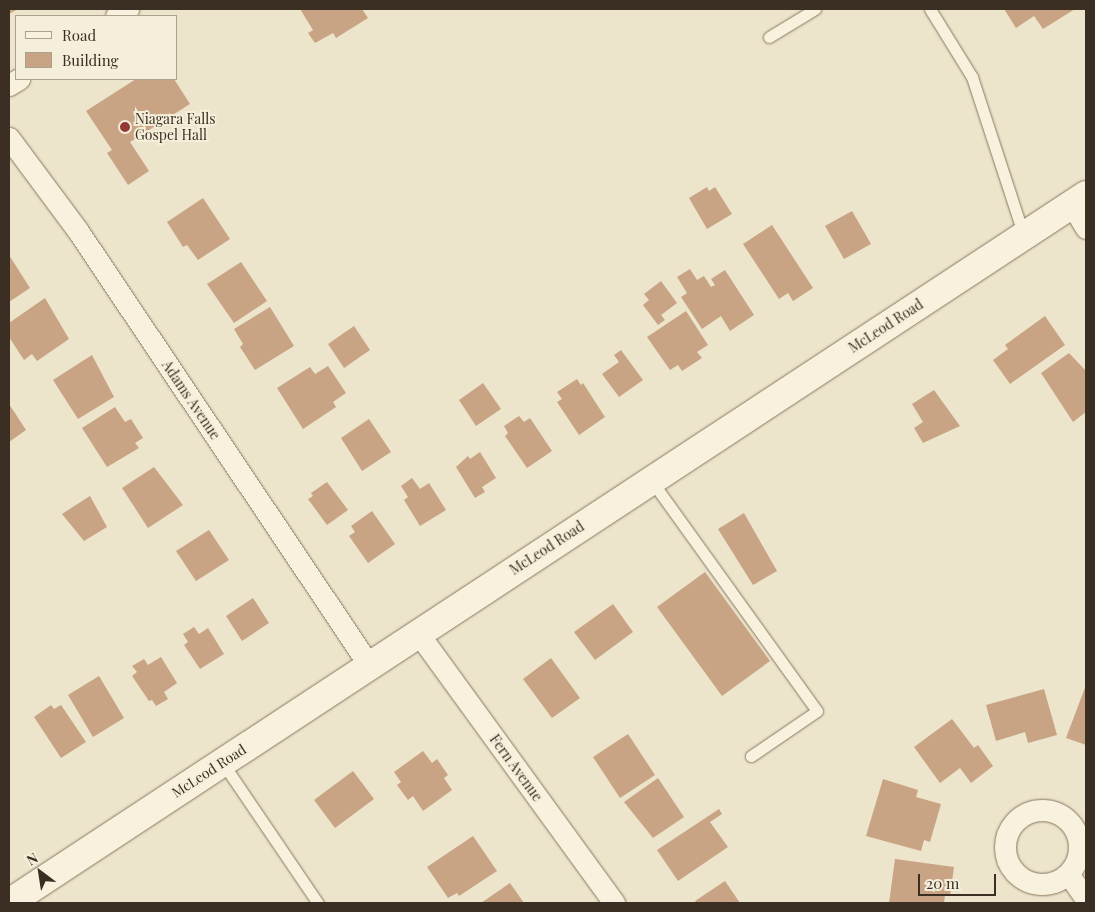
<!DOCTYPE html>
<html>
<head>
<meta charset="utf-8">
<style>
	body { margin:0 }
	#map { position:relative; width:1095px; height:912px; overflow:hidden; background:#ece4cb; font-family:"Playfair Display",serif }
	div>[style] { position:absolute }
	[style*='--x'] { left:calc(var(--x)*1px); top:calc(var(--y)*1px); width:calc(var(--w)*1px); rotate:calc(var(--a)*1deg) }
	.building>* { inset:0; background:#c8a484 }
	.roads { filter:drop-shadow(0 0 1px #887860) drop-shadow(0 0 1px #887860) }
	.lane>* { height:11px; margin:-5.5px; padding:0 5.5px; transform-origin:5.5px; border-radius:5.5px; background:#f7f1de }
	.street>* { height:21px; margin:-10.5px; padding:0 10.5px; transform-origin:10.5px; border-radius:10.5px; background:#f7f1de }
	.street>.ring { margin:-10.5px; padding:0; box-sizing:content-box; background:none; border:21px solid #f7f1de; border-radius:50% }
	.secondary>* { height:28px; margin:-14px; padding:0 14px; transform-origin:14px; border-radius:14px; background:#f7f1de }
	.dots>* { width:14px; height:14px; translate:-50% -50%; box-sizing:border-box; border:2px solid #f4eeda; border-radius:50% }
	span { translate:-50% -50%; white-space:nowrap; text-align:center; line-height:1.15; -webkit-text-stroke:4px #f4eeda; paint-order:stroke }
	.poi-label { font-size:14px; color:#3a2f22 }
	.left { translate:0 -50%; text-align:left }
	.street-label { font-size:14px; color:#3a2f22 }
	.frame { position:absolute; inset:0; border:10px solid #3a2f22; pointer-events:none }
	.legend { position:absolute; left:15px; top:15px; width:162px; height:65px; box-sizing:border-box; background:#f4eeda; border:1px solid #aaa290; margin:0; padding:6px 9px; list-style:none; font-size:15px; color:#3a2f22 }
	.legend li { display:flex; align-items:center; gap:10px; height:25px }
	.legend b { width:25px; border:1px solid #aaa290 }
	.north { position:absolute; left:15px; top:847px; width:50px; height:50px; -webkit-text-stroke:4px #f4eeda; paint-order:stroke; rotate:329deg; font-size:14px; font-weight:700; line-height:20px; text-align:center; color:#3a2f22 }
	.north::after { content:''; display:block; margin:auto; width:18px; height:22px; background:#3a2f22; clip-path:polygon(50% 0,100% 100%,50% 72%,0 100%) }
	.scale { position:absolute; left:918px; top:874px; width:78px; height:22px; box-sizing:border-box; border:2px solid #3a2f22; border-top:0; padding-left:6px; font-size:15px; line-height:18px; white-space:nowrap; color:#3a2f22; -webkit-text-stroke:4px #f4eeda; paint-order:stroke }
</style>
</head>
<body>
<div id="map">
	<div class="building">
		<div style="clip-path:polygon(9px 9px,18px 9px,9px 14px)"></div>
		<div style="clip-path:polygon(300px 9px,362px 9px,368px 18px,336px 38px,333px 33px,315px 43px,308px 33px,313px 30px)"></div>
		<div style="clip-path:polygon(1004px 9px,1075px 9px,1043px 29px,1034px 16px,1016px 28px)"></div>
		<div style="clip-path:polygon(136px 79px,174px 79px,190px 104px,130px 142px,149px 171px,128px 185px,107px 153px,112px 150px,86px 111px)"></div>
		<div style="clip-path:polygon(707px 187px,709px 191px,715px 187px,732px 214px,707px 229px,689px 198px)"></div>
		<div style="clip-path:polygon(203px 198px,230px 239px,198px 260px,187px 245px,183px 247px,167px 222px)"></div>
		<div style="clip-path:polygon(852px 211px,871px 244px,844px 259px,825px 226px)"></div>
		<div style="clip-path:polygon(772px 225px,813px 288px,793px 301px,788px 293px,779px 299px,743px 244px)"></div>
		<div style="clip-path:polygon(9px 255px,30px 288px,9px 302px)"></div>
		<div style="clip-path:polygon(241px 262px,267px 301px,234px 323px,207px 284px)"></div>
		<div style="clip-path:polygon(690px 269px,697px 280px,704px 276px,711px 287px,715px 285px,711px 279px,725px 270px,754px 315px,730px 331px,721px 316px,702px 329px,681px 297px,687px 293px,677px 277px)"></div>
		<div style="clip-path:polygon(661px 281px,677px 303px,661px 315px,665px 320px,658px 325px,643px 305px,649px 300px,644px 294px)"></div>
		<div style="clip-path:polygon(45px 298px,69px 339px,37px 361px,32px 354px,24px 360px,9px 337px,9px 323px)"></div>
		<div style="clip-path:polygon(270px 307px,294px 346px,255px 370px,240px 347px,243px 344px,234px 329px)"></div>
		<div style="clip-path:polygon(686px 311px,708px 345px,697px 352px,702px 358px,682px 371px,678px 365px,670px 370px,647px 337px)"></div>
		<div style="clip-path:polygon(1045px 316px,1065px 345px,1010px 384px,993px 360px,1008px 349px,1005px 345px)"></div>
		<div style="clip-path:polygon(354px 326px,370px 350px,344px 368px,328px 344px)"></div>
		<div style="clip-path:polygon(621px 350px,643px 380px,619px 397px,602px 374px,619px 362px,614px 355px)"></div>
		<div style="clip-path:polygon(1069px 353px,1086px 371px,1086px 412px,1073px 422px,1041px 373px)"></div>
		<div style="clip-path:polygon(92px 355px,114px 397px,78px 419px,53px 380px)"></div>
		<div style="clip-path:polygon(328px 366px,346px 393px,333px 402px,336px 407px,303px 429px,277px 388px,310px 367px,315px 374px)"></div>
		<div style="clip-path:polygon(577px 379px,581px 385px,583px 383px,605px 417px,579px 435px,557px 402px,562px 399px,557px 392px)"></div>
		<div style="clip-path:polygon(483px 383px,501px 409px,476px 426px,459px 400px)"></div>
		<div style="clip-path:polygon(934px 390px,960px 426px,923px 443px,914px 428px,923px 422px,912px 404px)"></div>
		<div style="clip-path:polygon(9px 404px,26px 430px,9px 442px)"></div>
		<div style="clip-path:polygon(115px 407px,125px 422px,131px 419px,143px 438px,135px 443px,139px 448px,107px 467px,82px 428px)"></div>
		<div style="clip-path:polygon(519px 416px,524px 422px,530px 418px,552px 451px,527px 468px,505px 436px,508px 433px,504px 426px)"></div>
		<div style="clip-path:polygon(369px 419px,391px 452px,362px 471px,341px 438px)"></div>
		<div style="clip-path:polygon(480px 452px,496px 478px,482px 487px,485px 492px,475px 498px,456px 467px,468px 456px,470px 459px)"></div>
		<div style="clip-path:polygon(154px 467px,183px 505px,148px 528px,122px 488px)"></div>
		<div style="clip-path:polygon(412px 478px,420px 489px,429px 483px,446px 510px,420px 526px,404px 500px,408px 497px,401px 486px)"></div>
		<div style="clip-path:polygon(327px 482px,348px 510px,327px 525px,308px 499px,313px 496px,311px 493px)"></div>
		<div style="clip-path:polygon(90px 496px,107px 527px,84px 541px,62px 514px)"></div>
		<div style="clip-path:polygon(372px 511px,395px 544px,368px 563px,349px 536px,355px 532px,351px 526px)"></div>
		<div style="clip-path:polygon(744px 513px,777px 571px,753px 585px,718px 529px)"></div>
		<div style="clip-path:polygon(209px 530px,229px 560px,196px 581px,176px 551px)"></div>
		<div style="clip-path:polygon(705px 572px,770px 661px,722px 696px,657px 607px)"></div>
		<div style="clip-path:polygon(253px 598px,269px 623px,242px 641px,226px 616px)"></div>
		<div style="clip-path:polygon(613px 604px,633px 632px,595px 660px,574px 632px)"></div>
		<div style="clip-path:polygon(194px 627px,199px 634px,208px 628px,224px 654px,200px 669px,184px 645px,188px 642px,183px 634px)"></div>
		<div style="clip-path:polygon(161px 657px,177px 683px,164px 692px,168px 699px,156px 706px,152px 700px,149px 701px,132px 676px,137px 672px,132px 666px,144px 659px,148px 665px)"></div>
		<div style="clip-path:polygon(551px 658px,580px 698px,552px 718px,523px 679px)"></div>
		<div style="clip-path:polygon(99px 676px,124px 718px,93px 737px,68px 695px)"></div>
		<div style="clip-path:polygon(1086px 685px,1086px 745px,1066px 738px)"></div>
		<div style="clip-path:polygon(1044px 689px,1057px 735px,1028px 743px,1025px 732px,996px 741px,986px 705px)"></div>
		<div style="clip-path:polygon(51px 705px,54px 709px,61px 705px,86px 742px,61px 758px,34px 717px)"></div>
		<div style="clip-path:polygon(952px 719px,974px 748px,978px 745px,993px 766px,971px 783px,960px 768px,940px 783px,914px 747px)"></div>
		<div style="clip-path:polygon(628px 734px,655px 775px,620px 798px,593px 757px)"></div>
		<div style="clip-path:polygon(423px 751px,432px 763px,437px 759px,448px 775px,444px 778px,452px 790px,423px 811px,413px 796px,408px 800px,397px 785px,401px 782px,394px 772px)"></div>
		<div style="clip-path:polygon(353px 771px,374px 799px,335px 828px,314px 800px)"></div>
		<div style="clip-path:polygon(658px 778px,684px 817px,653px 838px,624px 802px)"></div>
		<div style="clip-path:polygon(883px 779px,918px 790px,916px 797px,941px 804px,930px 842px,924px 840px,921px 851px,866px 836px)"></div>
		<div style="clip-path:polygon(719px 809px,722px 814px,710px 822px,728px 847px,678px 881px,657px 850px)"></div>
		<div style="clip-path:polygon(473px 836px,497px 871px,459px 896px,457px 893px,448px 898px,427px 867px)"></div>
		<div style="clip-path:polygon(895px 859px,954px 867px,950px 896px,945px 895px,944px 903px,889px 903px)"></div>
		<div style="clip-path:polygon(725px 881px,740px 903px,697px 903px,695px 901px)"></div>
		<div style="clip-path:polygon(510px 883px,524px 903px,481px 903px)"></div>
	</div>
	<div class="roads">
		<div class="lane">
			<div style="--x:930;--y:9;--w:80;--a:58.3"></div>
			<div style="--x:972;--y:77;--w:167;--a:71.9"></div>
			<div style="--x:769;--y:37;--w:54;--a:-31.3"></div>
			<div style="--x:651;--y:480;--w:284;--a:54.3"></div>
			<div style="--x:817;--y:711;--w:80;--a:145.7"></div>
			<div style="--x:222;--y:762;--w:171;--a:55.8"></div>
		</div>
		<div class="street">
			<div style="--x:116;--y:16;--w:14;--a:-30"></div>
			<div style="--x:9;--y:85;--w:12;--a:-31"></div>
			<div style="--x:9;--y:138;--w:116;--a:53.4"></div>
			<div style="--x:78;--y:231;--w:523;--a:56.16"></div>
			<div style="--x:1072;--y:205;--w:27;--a:59"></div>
			<div style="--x:418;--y:633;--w:334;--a:54"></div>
			<div class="ring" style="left:1005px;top:810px;width:53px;height:53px"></div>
			<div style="--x:1069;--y:875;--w:29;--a:55"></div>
		</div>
		<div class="secondary">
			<div style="--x:9;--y:903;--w:1289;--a:-33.32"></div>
		</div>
	</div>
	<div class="dots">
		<div style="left:125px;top:127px;background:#933834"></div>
	</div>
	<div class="poi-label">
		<span class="left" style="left:135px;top:127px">Niagara Falls<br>Gospel Hall</span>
	</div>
	<div class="street-label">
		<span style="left:886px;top:326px;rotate:-33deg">McLeod Road</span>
		<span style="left:191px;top:400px;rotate:56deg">Adams Avenue</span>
		<span style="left:547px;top:548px;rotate:-33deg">McLeod Road</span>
		<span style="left:516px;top:768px;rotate:54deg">Fern Avenue</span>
		<span style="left:209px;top:771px;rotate:-33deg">McLeod Road</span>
	</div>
	<div class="frame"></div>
	<ul class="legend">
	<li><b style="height:6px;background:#f7f1de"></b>Road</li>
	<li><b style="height:14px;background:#c8a484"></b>Building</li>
	</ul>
	<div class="north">N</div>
	<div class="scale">20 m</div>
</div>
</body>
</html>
